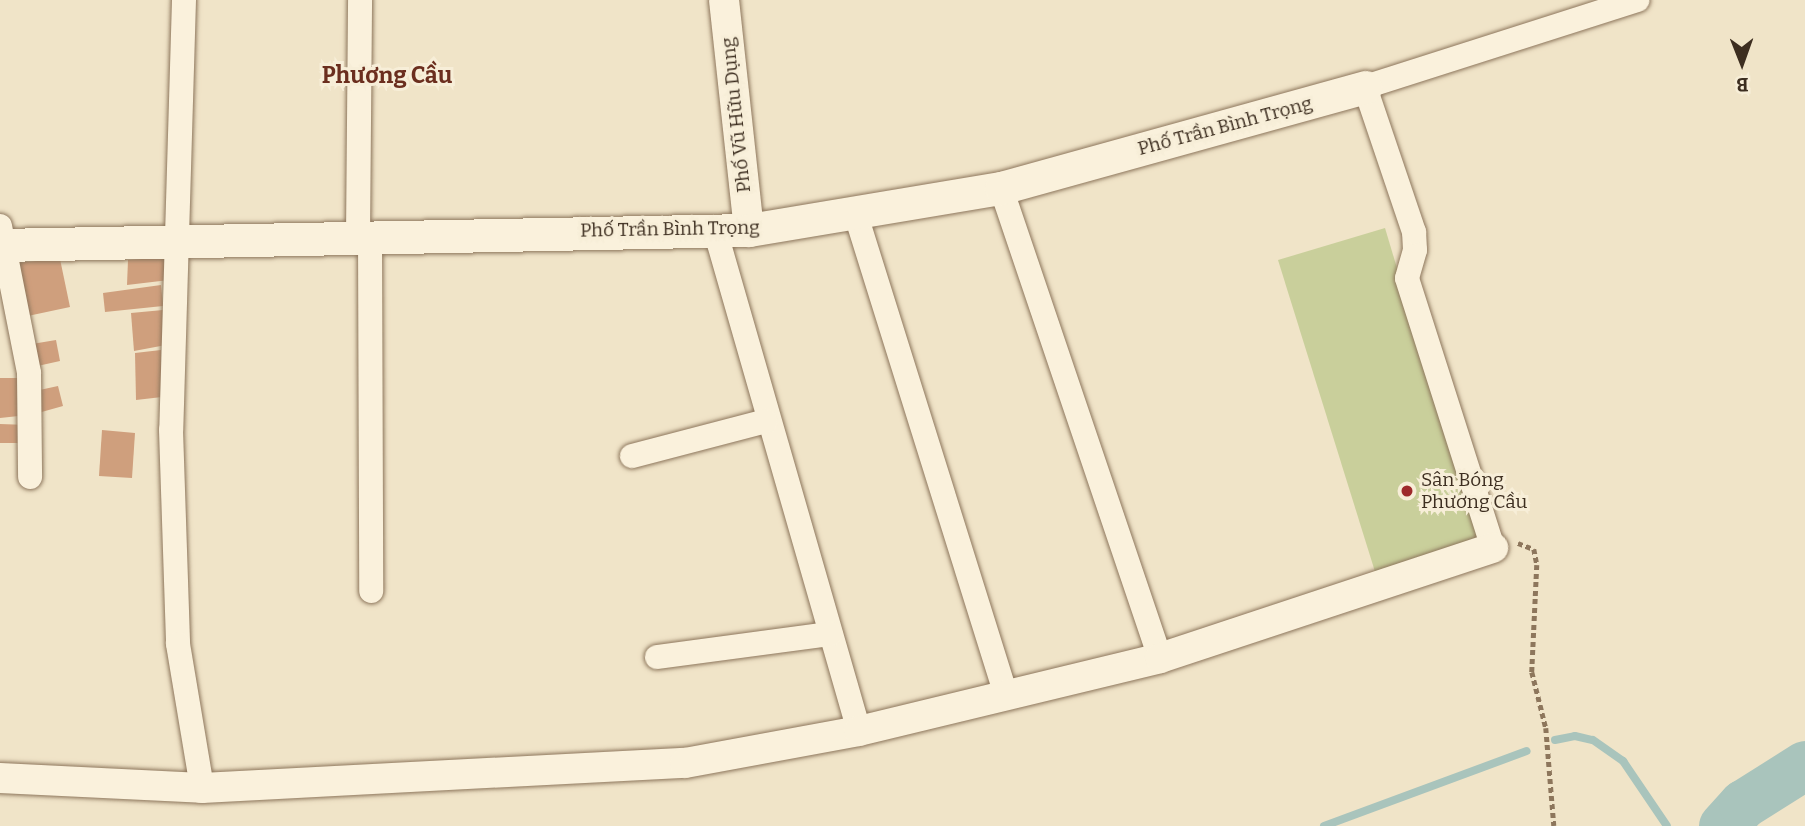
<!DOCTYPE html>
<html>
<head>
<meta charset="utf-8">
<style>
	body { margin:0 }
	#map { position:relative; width:1805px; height:826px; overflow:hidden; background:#f0e4c8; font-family:Bitter,serif }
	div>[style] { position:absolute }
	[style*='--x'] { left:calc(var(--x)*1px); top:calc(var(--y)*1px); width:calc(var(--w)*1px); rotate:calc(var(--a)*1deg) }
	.green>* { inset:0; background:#c9cf9b }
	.stream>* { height:8px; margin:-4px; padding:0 4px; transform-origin:4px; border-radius:4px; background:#a9c4bc }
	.river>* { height:49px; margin:-24.5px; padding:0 24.5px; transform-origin:24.5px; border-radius:24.5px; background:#a9c4bc }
	.building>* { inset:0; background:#cf9f7d }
	.path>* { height:4.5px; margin-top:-2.25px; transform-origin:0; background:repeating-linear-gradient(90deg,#8d765c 0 5px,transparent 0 8.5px) }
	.roads { filter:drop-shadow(0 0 2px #8d765c) drop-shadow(0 0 2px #8d765c) }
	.minor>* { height:24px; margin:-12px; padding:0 12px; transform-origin:12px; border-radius:12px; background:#faf1dc }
	.tertiary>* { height:30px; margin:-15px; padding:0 15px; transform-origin:15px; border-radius:15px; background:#faf1dc }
	.secondary>* { height:33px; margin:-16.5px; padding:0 16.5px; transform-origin:16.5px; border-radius:16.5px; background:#faf1dc }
	.dots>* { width:19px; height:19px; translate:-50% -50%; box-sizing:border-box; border:4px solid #f7eed8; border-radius:50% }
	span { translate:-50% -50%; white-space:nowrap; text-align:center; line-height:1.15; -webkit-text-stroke:6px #f7eed8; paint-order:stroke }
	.street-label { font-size:19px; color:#3d2e20 }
	.poi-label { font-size:19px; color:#3d2e20 }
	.left { translate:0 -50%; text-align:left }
	.quarter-label { font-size:23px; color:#6b2e1e; font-weight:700 }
	.north { position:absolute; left:1707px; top:28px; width:70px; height:70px; -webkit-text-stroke:5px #f7eed8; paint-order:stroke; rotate:179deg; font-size:19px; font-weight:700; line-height:28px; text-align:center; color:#3d2e20 }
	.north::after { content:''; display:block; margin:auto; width:24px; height:32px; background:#3d2e20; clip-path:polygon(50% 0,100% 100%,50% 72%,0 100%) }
</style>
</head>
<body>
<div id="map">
	<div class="green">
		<div style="clip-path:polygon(1385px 228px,1484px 559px,1381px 591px,1278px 260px)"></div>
	</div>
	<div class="stream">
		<div style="--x:1555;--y:740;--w:20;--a:-11"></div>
		<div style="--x:1575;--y:736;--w:18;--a:13"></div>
		<div style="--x:1593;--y:740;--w:37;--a:35"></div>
		<div style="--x:1623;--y:761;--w:78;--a:55.9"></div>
		<div style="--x:1324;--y:826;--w:216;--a:-20.3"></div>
	</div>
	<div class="river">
		<div style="--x:1723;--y:826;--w:30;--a:-48"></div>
		<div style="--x:1743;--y:804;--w:73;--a:-32.2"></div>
	</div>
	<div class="building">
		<div style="clip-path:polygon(170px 257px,169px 280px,127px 285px,128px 260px)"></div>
		<div style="clip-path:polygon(60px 259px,70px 307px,23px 317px,14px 263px)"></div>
		<div style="clip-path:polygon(161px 285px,163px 306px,105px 312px,103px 293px)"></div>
		<div style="clip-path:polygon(163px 310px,166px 345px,134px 351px,131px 313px)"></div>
		<div style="clip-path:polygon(56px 340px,60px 361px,33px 367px,26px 345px)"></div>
		<div style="clip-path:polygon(161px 350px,162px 397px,136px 400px,135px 353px)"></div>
		<div style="clip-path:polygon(0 378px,25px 378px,28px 415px,0 418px)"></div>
		<div style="clip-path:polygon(58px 386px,63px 406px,38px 413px,35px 391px)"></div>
		<div style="clip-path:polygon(0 424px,28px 425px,28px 443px,0 443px)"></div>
		<div style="clip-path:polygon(102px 430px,135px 433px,132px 478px,99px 476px)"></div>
	</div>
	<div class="path">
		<div style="--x:1518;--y:543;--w:17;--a:21"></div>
		<div style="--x:1534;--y:549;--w:16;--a:79"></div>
		<div style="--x:1537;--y:565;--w:107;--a:92.7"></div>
		<div style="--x:1532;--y:672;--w:58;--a:76"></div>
		<div style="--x:1546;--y:728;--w:98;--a:85.3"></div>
	</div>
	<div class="roads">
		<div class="minor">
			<div style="--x:184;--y:0;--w:430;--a:91.7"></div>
			<div style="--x:171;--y:430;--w:214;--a:88.1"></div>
			<div style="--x:178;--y:644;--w:146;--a:80.5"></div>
			<div style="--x:1001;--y:188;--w:496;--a:71.3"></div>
			<div style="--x:855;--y:212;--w:506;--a:72.64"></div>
			<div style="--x:0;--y:226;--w:150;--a:78.8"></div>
			<div style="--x:29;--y:373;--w:104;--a:89.4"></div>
			<div style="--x:715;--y:230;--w:521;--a:73.96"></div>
			<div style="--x:358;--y:236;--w:236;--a:-89.5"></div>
			<div style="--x:370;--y:236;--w:355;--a:89.8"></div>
			<div style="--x:632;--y:456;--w:138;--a:-14.6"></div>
			<div style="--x:1493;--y:548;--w:283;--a:-107.7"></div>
			<div style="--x:1407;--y:278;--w:29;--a:-74"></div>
			<div style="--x:1415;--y:250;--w:18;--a:-93"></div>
			<div style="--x:1414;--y:232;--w:153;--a:-108.7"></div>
			<div style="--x:1365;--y:87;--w:286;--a:-17.7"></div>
			<div style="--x:657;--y:657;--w:175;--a:-7.6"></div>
		</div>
		<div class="tertiary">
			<div style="--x:724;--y:0;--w:231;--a:83.8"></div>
			<div style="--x:0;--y:778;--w:202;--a:2.8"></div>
			<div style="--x:202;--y:788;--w:484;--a:-3"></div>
			<div style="--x:685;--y:763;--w:177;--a:-10.4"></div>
			<div style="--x:859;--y:731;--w:310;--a:-13.6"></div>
			<div style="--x:1160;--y:658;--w:351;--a:-18.3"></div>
		</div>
		<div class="secondary">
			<div style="--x:0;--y:245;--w:749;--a:-1.15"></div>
			<div style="--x:749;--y:230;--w:255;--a:-9.5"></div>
			<div style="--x:1001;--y:188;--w:378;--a:-15.5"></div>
		</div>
	</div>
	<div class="dots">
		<div style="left:1407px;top:491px;background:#9e2a2b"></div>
	</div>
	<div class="street-label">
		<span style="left:736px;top:115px;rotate:-96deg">Phố Vũ Hữu Dụng</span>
		<span style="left:1225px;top:126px;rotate:-15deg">Phố Trần Bình Trọng</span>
		<span style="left:670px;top:229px;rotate:-1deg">Phố Trần Bình Trọng</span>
	</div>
	<div class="poi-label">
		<span class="left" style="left:1421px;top:491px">Sân Bóng<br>Phương Cầu</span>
	</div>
	<div class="quarter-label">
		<span style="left:387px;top:75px">Phương Cầu</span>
	</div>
	<div class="north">B</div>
</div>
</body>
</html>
